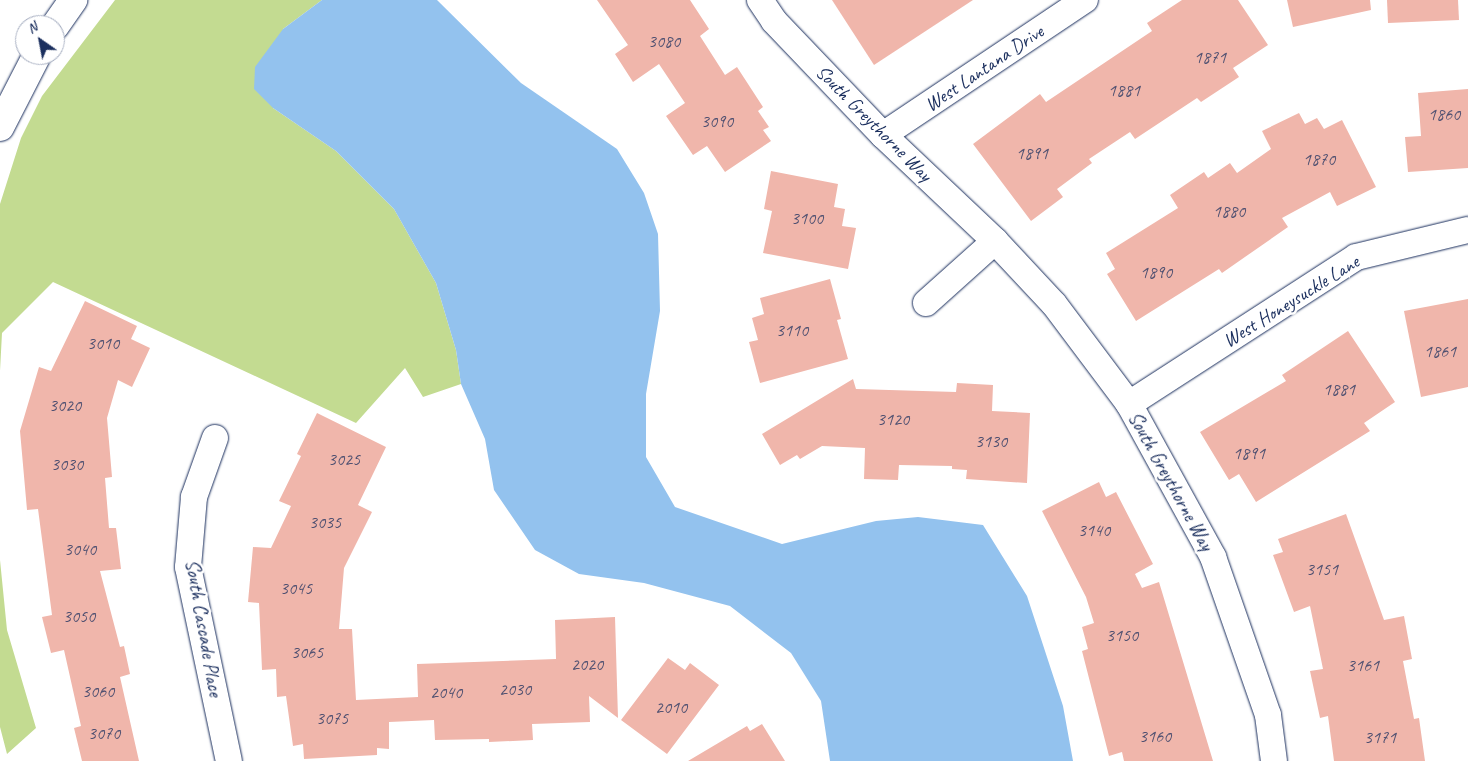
<!DOCTYPE html>
<html>
<head>
<meta charset="utf-8">
<style>
	body { margin:0 }
	#map { position:relative; width:1468px; height:761px; overflow:hidden; background:#fff; font-family:Caveat,sans-serif }
	div>[style] { position:absolute }
	[style*='--x'] { left:calc(var(--x)*1px); top:calc(var(--y)*1px); width:calc(var(--w)*1px); rotate:calc(var(--a)*1deg) }
	.green>* { inset:0; background:#c3db91 }
	.water>* { inset:0; background:#93c2ee }
	.building>* { inset:0; background:#f0b6ab }
	.roads { filter:drop-shadow(0 0 1px #1b2f5e) drop-shadow(0 0 1px #1b2f5e) }
	.minor>* { height:26px; margin:-13px; padding:0 13px; transform-origin:13px; border-radius:13px; background:#fff }
	.tertiary>* { height:28px; margin:-14px; padding:0 14px; transform-origin:14px; border-radius:14px; background:#fff }
	span { translate:-50% -50%; white-space:nowrap; text-align:center; line-height:1.15; -webkit-text-stroke:5px #fff; paint-order:stroke }
	.number-label { font-size:18px; color:#505171 }
	.number-label span { -webkit-text-stroke-width:0 }
	.street-label { font-size:20px; color:#1b2f5e }
	.north { position:absolute; left:15px; top:15px; width:50px; height:50px; box-sizing:border-box; background:#fff; border:1px solid #a4acbf; border-radius:50%; rotate:327deg; font-size:14px; font-weight:700; line-height:20px; text-align:center; color:#1b2f5e }
	.north::after { content:''; display:block; margin:auto; width:18px; height:22px; background:#1b2f5e; clip-path:polygon(50% 0,100% 100%,50% 72%,0 100%) }
</style>
</head>
<body>
<div id="map">
	<div class="green">
		<div style="clip-path:polygon(115px 0,322px 0,283px 29px,273px 108px,336px 151px,394px 209px,436px 283px,456px 350px,461px 384px,423px 397px,405px 368px,356px 423px,53px 282px,2px 333px,0 371px,0 204px,21px 138px,42px 96px)"></div>
		<div style="clip-path:polygon(0 560px,7px 630px,36px 728px,7px 754px,0 727px)"></div>
	</div>
	<div class="water">
		<div style="clip-path:polygon(322px 0,437px 0,521px 83px,617px 149px,644px 193px,658px 234px,660px 311px,646px 394px,646px 457px,675px 507px,782px 544px,876px 521px,918px 517px,983px 525px,1027px 596px,1063px 706px,1073px 761px,830px 761px,821px 701px,791px 653px,730px 606px,644px 583px,579px 574px,535px 550px,494px 490px,485px 439px,461px 384px,456px 350px,436px 283px,394px 209px,336px 151px,273px 108px,254px 89px,255px 67px,283px 29px)"></div>
	</div>
	<div class="building">
		<div style="clip-path:polygon(597px 0,690px 0,709px 29px,700px 36px,725px 75px,737px 67px,763px 107px,758px 111px,769px 127px,763px 130px,771px 141px,725px 172px,707px 146px,693px 155px,666px 116px,685px 103px,659px 64px,633px 82px,615px 54px,628px 45px)"></div>
		<div style="clip-path:polygon(832px 0,973px 0,874px 65px)"></div>
		<div style="clip-path:polygon(1182px 0,1238px 0,1268px 45px,1233px 68px,1239px 77px,1201px 102px,1197px 98px,1135px 139px,1130px 132px,1089px 159px,1092px 163px,1057px 189px,1063px 197px,1031px 221px,973px 144px,1040px 94px,1046px 102px,1152px 31px,1147px 23px)"></div>
		<div style="clip-path:polygon(1287px 0,1370px 0,1371px 10px,1293px 27px)"></div>
		<div style="clip-path:polygon(1387px 0,1458px 0,1459px 20px,1388px 23px)"></div>
		<div style="clip-path:polygon(1468px 89px,1468px 168px,1408px 172px,1405px 137px,1421px 136px,1418px 93px)"></div>
		<div style="clip-path:polygon(1299px 113px,1305px 124px,1317px 118px,1324px 129px,1342px 120px,1376px 187px,1337px 206px,1330px 192px,1282px 218px,1288px 227px,1222px 273px,1219px 269px,1136px 321px,1107px 274px,1115px 269px,1106px 253px,1178px 208px,1170px 195px,1204px 172px,1208px 178px,1230px 163px,1237px 173px,1271px 149px,1262px 131px)"></div>
		<div style="clip-path:polygon(771px 171px,838px 184px,834px 207px,845px 209px,842px 226px,856px 228px,848px 269px,763px 253px,772px 211px,764px 209px)"></div>
		<div style="clip-path:polygon(830px 279px,841px 319px,837px 320px,848px 359px,760px 383px,749px 342px,758px 340px,752px 318px,764px 314px,760px 298px)"></div>
		<div style="clip-path:polygon(1468px 299px,1468px 387px,1421px 397px,1404px 311px)"></div>
		<div style="clip-path:polygon(85px 301px,137px 326px,131px 339px,150px 348px,132px 387px,118px 380px,107px 418px,112px 477px,105px 478px,109px 528px,116px 528px,121px 569px,100px 571px,120px 647px,124px 646px,130px 674px,120px 677px,139px 761px,82px 761px,74px 728px,81px 726px,64px 650px,51px 653px,42px 617px,52px 615px,38px 509px,27px 510px,20px 431px,39px 367px,51px 371px)"></div>
		<div style="clip-path:polygon(1348px 331px,1395px 402px,1364px 423px,1370px 431px,1256px 502px,1239px 474px,1229px 480px,1200px 432px,1286px 381px,1282px 375px)"></div>
		<div style="clip-path:polygon(853px 379px,856px 389px,956px 392px,957px 383px,993px 385px,992px 411px,1030px 413px,1027px 483px,966px 479px,967px 470px,952px 469px,952px 466px,899px 465px,898px 480px,864px 479px,865px 448px,822px 446px,800px 459px,797px 455px,780px 465px,762px 434px)"></div>
		<div style="clip-path:polygon(317px 413px,386px 447px,358px 505px,372px 512px,344px 568px,339px 629px,352px 629px,356px 700px,418px 697px,417px 664px,556px 659px,555px 620px,615px 617px,618px 718px,589px 696px,590px 722px,532px 724px,533px 740px,489px 742px,489px 739px,435px 740px,434px 720px,389px 722px,389px 749px,377px 748px,377px 755px,304px 759px,303px 744px,293px 746px,286px 696px,277px 697px,276px 669px,262px 670px,259px 603px,248px 602px,253px 547px,271px 548px,291px 506px,279px 501px,301px 456px,297px 454px)"></div>
		<div style="clip-path:polygon(1099px 482px,1106px 497px,1116px 492px,1153px 564px,1135px 574px,1142px 588px,1159px 582px,1213px 761px,1124px 761px,1122px 752px,1109px 756px,1082px 651px,1088px 649px,1082px 627px,1094px 623px,1086px 597px,1042px 511px)"></div>
		<div style="clip-path:polygon(1346px 514px,1384px 620px,1404px 616px,1412px 659px,1403px 661px,1414px 719px,1419px 718px,1425px 761px,1334px 761px,1328px 716px,1320px 718px,1310px 671px,1323px 669px,1310px 606px,1294px 612px,1273px 555px,1283px 552px,1278px 539px)"></div>
		<div style="clip-path:polygon(668px 658px,685px 670px,690px 663px,719px 685px,667px 754px,621px 720px)"></div>
		<div style="clip-path:polygon(762px 724px,785px 761px,688px 761px,747px 726px,750px 731px)"></div>
	</div>
	<div class="roads">
		<div class="minor">
			<div style="--x:760;--y:0;--w:25;--a:56"></div>
			<div style="--x:774;--y:21;--w:158;--a:46.3"></div>
			<div style="--x:883;--y:135;--w:154;--a:43.4"></div>
			<div style="--x:995;--y:241;--w:86;--a:46.9"></div>
			<div style="--x:1054;--y:304;--w:125;--a:53.1"></div>
			<div style="--x:1129;--y:404;--w:175;--a:61.2"></div>
			<div style="--x:1213;--y:557;--w:167;--a:70.8"></div>
			<div style="--x:1268;--y:715;--w:46;--a:82.6"></div>
			<div style="--x:883;--y:135;--w:243;--a:-33.8"></div>
			<div style="--x:926;--y:303;--w:93;--a:-41.9"></div>
			<div style="--x:1129;--y:404;--w:270;--a:-32.9"></div>
			<div style="--x:1356;--y:257;--w:115;--a:-13.6"></div>
			<div style="--x:215;--y:438;--w:63;--a:109.6"></div>
			<div style="--x:194;--y:497;--w:70;--a:94.9"></div>
			<div style="--x:188;--y:567;--w:198;--a:78.1"></div>
		</div>
		<div class="tertiary">
			<div style="--x:55;--y:26;--w:32;--a:-55"></div>
			<div style="--x:0;--y:127;--w:81;--a:-62.8"></div>
		</div>
	</div>
	<div class="number-label">
		<span style="left:664px;top:41px">3080</span>
		<span style="left:1210px;top:57px">1871</span>
		<span style="left:1124px;top:90px">1881</span>
		<span style="left:1444px;top:114px">1860</span>
		<span style="left:717px;top:121px">3090</span>
		<span style="left:1032px;top:153px">1891</span>
		<span style="left:1319px;top:159px">1870</span>
		<span style="left:1229px;top:211px">1880</span>
		<span style="left:807px;top:218px">3100</span>
		<span style="left:1156px;top:272px">1890</span>
		<span style="left:792px;top:330px">3110</span>
		<span style="left:103px;top:343px">3010</span>
		<span style="left:1440px;top:351px">1861</span>
		<span style="left:1339px;top:389px">1881</span>
		<span style="left:65px;top:405px">3020</span>
		<span style="left:893px;top:419px">3120</span>
		<span style="left:991px;top:441px">3130</span>
		<span style="left:1249px;top:453px">1891</span>
		<span style="left:344px;top:459px">3025</span>
		<span style="left:67px;top:464px">3030</span>
		<span style="left:325px;top:522px">3035</span>
		<span style="left:1094px;top:530px">3140</span>
		<span style="left:80px;top:549px">3040</span>
		<span style="left:1322px;top:569px">3151</span>
		<span style="left:296px;top:588px">3045</span>
		<span style="left:79px;top:616px">3050</span>
		<span style="left:1122px;top:635px">3150</span>
		<span style="left:307px;top:652px">3065</span>
		<span style="left:587px;top:664px">2020</span>
		<span style="left:1363px;top:665px">3161</span>
		<span style="left:515px;top:689px">2030</span>
		<span style="left:98px;top:691px">3060</span>
		<span style="left:446px;top:692px">2040</span>
		<span style="left:671px;top:707px">2010</span>
		<span style="left:332px;top:718px">3075</span>
		<span style="left:104px;top:733px">3070</span>
		<span style="left:1155px;top:736px">3160</span>
		<span style="left:1380px;top:737px">3171</span>
	</div>
	<div class="street-label">
		<span style="left:984px;top:68px;rotate:-34deg">West Lantana Drive</span>
		<span style="left:874px;top:123px;rotate:45deg">South Greythorne Way</span>
		<span style="left:1291px;top:301px;rotate:-32deg">West Honeysuckle Lane</span>
		<span style="left:1171px;top:481px;rotate:61deg">South Greythorne Way</span>
		<span style="left:204px;top:628px;rotate:80deg">South Cascade Place</span>
	</div>
	<div class="north">N</div>
</div>
</body>
</html>
